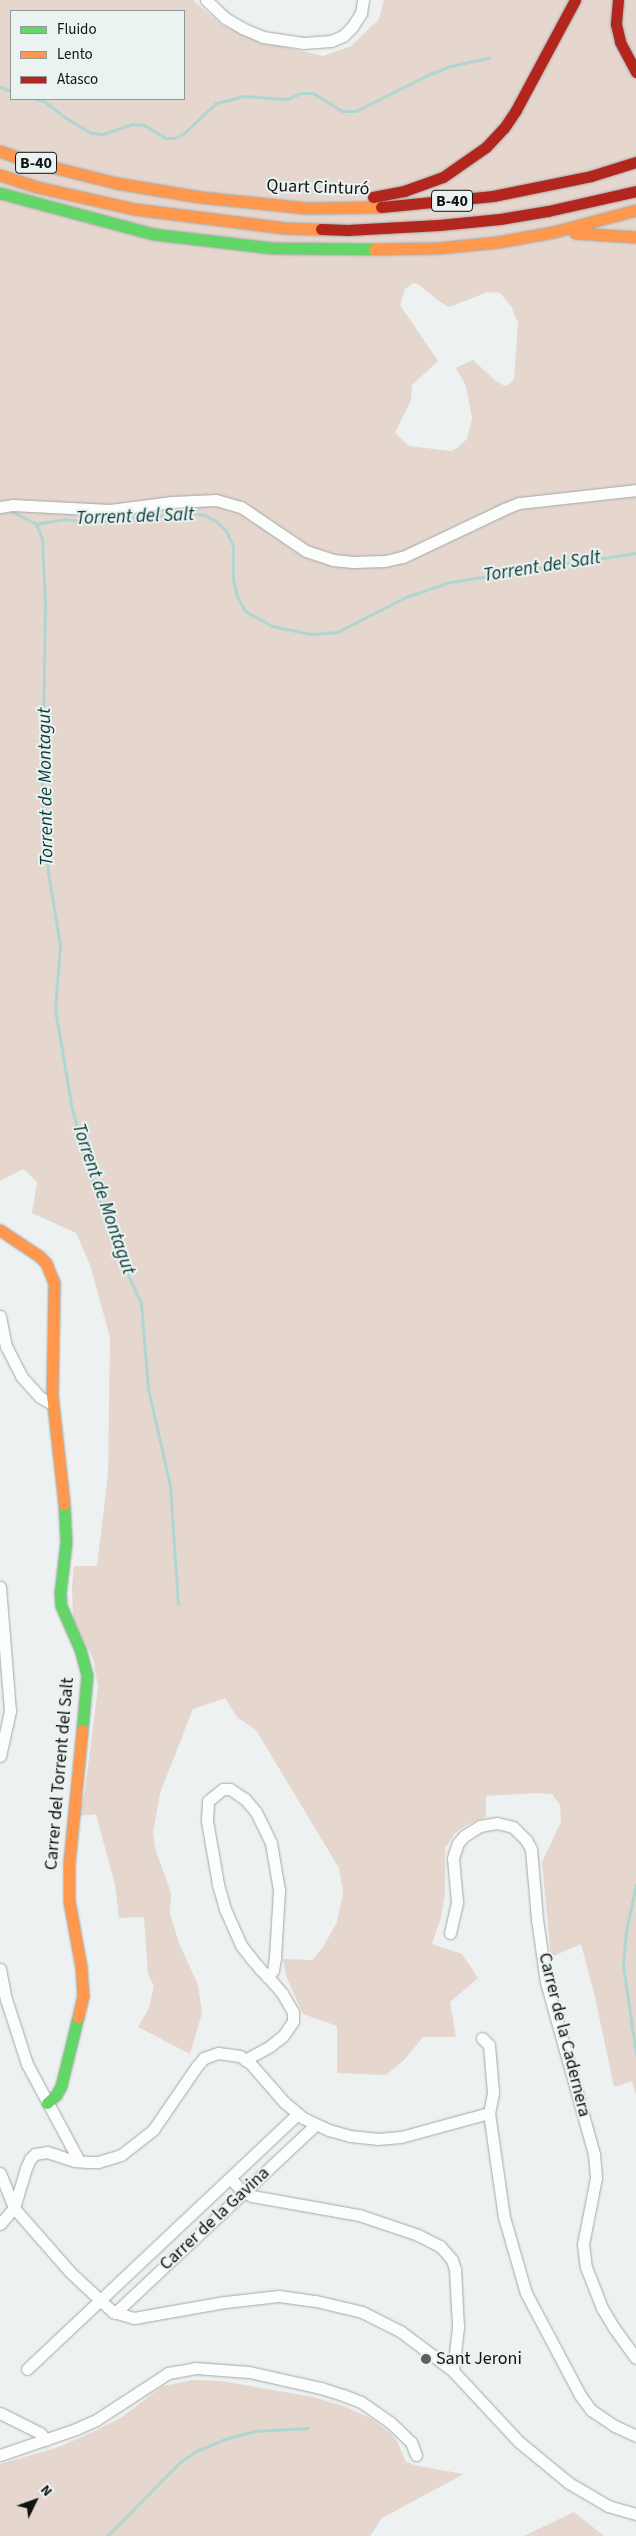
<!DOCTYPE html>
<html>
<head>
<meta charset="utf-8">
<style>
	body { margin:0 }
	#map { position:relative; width:636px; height:2536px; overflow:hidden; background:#edf1f1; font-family:"Source Sans 3",sans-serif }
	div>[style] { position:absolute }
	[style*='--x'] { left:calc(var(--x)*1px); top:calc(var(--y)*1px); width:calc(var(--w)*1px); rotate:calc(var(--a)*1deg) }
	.green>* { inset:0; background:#e5d6ce }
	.stream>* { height:3px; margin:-1.5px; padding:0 1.5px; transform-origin:1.5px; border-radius:1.5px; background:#b0d6d1 }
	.roads { filter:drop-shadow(0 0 1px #a4a8a7) drop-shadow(0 0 1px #a4a8a7) }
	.street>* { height:11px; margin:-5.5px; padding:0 5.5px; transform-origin:5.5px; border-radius:5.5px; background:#fcfdfd }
	.fast>* { height:11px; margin:-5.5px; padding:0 5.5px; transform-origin:5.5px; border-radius:5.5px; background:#63d668 }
	.slow>* { height:11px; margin:-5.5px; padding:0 5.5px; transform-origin:5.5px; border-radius:5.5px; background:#ff974d }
	.jam>* { height:11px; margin:-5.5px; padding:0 5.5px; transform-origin:5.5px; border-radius:5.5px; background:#b3261e }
	.dots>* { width:14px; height:14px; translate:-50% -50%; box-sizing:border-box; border:2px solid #ebf3f2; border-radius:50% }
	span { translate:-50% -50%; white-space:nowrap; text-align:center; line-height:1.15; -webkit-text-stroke:4px #ebf3f2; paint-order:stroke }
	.shield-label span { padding:1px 4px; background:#ebf3f2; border:1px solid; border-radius:4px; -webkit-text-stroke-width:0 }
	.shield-label { font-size:16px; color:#101212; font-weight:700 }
	.street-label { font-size:18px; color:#101212 }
	.poi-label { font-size:18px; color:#101212 }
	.left { translate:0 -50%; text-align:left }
	.water-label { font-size:19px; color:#073a35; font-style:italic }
	.legend { position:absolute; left:10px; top:10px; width:175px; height:90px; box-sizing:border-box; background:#ebf3f2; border:1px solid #939998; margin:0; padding:6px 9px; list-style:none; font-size:15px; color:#101212 }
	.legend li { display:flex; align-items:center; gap:10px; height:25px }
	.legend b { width:25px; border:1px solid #939998 }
	.north { position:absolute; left:10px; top:2476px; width:50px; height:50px; -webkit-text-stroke:4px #ebf3f2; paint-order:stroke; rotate:48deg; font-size:14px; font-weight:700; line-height:20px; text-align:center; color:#101212 }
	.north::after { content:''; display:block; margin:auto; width:18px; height:22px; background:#101212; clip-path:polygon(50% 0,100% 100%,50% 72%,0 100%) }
</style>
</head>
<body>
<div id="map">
	<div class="green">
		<div style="clip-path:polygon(evenodd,0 0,193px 0,222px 25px,272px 44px,323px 56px,351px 46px,379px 19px,384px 0,636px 0,636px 2095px,632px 2081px,614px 2087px,595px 1997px,581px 1944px,551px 1957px,542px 1862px,561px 1822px,560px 1805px,552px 1794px,536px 1793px,486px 1796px,486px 1817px,468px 1824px,455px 1833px,445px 1848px,445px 1894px,441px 1917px,432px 1944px,462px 1954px,478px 1978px,450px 2002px,456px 2037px,423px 2037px,404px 2060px,386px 2075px,337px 2073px,337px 2026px,303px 2014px,286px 1976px,283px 1959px,312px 1960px,322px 1949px,337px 1922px,343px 1893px,339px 1868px,256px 1730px,237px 1717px,225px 1698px,193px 1709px,160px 1793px,153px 1833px,155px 1848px,171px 1893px,170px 1914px,179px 1943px,198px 1985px,202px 2013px,190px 2054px,138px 2027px,149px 2008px,154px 1986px,148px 1974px,144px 1917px,119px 1918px,115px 1885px,96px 1814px,79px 1816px,85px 1790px,98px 1687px,93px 1658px,73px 1617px,72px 1586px,74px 1566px,97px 1566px,108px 1475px,110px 1337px,90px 1265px,76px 1233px,32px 1213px,37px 1182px,23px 1169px,0 1181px,0 0,11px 11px,184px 11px,184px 99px,11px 99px,11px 11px,0 0,413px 283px,418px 284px,440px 302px,449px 307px,488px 292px,500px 293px,511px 306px,518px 323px,514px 379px,508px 385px,505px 386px,496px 381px,473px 360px,456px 368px,466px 386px,472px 418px,467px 439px,457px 448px,451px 451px,409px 446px,395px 433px,411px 400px,412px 385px,438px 361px,400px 305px,405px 289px,413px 283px)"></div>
		<div style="clip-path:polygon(193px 2380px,222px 2381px,313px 2397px,346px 2407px,372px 2419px,390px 2433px,397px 2441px,406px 2462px,418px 2466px,464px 2474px,382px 2518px,370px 2536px,0 2536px,0 2464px,56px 2448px,89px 2434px,122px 2417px,163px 2386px)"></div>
		<div style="clip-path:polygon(574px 2512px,604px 2536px,524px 2536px)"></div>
	</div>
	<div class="stream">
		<div style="--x:0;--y:87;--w:12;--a:20"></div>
		<div style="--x:35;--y:99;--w:9;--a:13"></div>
		<div style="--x:44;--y:101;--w:28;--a:38"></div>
		<div style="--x:66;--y:118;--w:29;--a:31"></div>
		<div style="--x:91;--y:133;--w:12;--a:5"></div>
		<div style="--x:103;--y:134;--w:31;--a:-19"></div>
		<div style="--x:132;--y:124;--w:12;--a:5"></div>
		<div style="--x:144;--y:125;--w:26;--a:31"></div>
		<div style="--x:166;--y:138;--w:8;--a:0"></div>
		<div style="--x:174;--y:138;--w:10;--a:-24"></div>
		<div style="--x:183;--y:134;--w:45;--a:-43.2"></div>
		<div style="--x:216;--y:103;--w:13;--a:-13"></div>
		<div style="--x:229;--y:100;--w:15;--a:-16"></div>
		<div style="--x:243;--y:96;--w:44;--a:3.9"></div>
		<div style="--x:287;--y:99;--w:15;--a:-23"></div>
		<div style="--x:301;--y:93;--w:12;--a:0"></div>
		<div style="--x:313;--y:93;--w:34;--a:32"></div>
		<div style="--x:342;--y:111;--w:14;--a:0"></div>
		<div style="--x:356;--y:111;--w:83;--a:-26.6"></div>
		<div style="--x:430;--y:74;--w:22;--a:-22"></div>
		<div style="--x:450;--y:66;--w:40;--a:-12"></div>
		<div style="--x:7;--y:509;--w:33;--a:27"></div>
		<div style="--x:36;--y:524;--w:29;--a:-10"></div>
		<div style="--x:65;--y:519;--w:22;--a:8"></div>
		<div style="--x:87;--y:522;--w:102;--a:-5"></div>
		<div style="--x:189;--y:513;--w:15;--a:8"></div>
		<div style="--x:204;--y:515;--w:13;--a:27"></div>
		<div style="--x:216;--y:521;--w:14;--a:45"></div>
		<div style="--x:226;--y:531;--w:17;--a:65"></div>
		<div style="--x:233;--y:546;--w:34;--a:90"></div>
		<div style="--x:233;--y:580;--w:16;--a:76"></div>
		<div style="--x:237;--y:596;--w:17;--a:62"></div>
		<div style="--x:245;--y:611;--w:31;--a:29"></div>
		<div style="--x:272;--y:626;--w:40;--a:12"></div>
		<div style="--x:311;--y:634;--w:26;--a:-4"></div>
		<div style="--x:337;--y:632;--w:77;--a:-26.9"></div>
		<div style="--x:406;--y:597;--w:46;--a:-18.8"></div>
		<div style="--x:450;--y:582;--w:188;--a:-8.9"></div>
		<div style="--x:36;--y:524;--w:15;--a:67"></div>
		<div style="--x:42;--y:538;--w:66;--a:87.4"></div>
		<div style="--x:45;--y:604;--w:198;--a:90.9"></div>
		<div style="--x:42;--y:802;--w:70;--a:85.1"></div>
		<div style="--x:48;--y:872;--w:75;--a:80.8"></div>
		<div style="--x:60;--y:946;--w:63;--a:94.5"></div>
		<div style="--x:55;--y:1009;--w:101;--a:80.4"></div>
		<div style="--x:72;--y:1109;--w:58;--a:75"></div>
		<div style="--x:87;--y:1165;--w:89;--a:71"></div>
		<div style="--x:116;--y:1249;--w:60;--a:65.2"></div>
		<div style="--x:141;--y:1303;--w:86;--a:85.3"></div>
		<div style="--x:148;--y:1389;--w:98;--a:77.1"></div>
		<div style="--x:170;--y:1485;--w:119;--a:86.2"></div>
		<div style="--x:636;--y:1884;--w:48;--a:102"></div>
		<div style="--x:626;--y:1931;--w:35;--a:95"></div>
		<div style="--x:623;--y:1966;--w:89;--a:81.6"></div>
		<div style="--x:107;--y:2536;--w:104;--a:-45.4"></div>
		<div style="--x:180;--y:2462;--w:22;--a:-34"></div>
		<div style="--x:198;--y:2450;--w:29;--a:-22"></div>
		<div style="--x:225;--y:2439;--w:30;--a:-15"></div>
		<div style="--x:254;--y:2431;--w:54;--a:-3.2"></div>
	</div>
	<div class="roads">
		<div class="street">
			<div style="--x:206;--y:0;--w:26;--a:43"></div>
			<div style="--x:225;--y:18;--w:20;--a:30"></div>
			<div style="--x:242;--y:28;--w:23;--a:23"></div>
			<div style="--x:263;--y:37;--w:40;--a:8.5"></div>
			<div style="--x:303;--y:43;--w:28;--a:-4"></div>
			<div style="--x:331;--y:41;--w:13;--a:-23"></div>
			<div style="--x:343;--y:36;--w:13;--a:-45"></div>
			<div style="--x:352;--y:27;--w:17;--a:-57"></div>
			<div style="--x:361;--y:13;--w:13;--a:-81"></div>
			<div style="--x:0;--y:507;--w:12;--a:-9"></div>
			<div style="--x:12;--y:505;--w:98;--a:2.9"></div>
			<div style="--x:110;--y:510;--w:63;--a:-7.4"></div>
			<div style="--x:172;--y:502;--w:44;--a:-2.6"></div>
			<div style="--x:216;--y:500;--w:26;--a:16"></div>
			<div style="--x:241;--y:507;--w:78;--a:34.1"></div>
			<div style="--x:306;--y:551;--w:28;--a:18"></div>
			<div style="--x:333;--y:560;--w:20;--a:6"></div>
			<div style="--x:353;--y:562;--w:32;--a:-2"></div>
			<div style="--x:385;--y:561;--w:18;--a:-13"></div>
			<div style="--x:403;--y:557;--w:112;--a:-25.4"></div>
			<div style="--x:504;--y:509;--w:16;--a:-22"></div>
			<div style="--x:519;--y:503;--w:118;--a:-6.3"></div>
			<div style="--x:0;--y:1316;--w:31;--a:79"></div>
			<div style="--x:6;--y:1346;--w:34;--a:63"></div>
			<div style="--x:21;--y:1376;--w:28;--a:48"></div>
			<div style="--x:40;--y:1397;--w:14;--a:30"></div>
			<div style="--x:0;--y:1587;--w:124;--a:85.4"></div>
			<div style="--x:10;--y:1711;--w:46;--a:102.5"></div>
			<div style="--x:450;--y:1933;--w:32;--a:-77"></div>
			<div style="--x:457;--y:1902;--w:44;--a:-95.2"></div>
			<div style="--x:453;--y:1858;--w:16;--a:-72"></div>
			<div style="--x:458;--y:1843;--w:9;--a:-49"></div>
			<div style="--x:464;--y:1836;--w:19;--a:-32"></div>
			<div style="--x:480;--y:1826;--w:17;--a:-10"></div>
			<div style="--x:497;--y:1823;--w:16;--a:14"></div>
			<div style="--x:513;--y:1827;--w:18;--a:45"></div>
			<div style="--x:526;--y:1840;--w:10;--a:61"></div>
			<div style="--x:531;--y:1849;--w:70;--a:85.1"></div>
			<div style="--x:537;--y:1919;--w:64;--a:81.9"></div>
			<div style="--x:546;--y:1982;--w:179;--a:74.4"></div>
			<div style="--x:594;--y:2154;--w:24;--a:85"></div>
			<div style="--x:596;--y:2178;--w:67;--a:101.1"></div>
			<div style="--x:583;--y:2244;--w:23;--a:83"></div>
			<div style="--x:586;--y:2267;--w:44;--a:68.7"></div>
			<div style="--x:602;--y:2308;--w:23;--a:59"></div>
			<div style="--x:614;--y:2328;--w:37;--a:54"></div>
			<div style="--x:0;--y:1969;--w:31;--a:79"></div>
			<div style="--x:6;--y:1999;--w:68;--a:72.1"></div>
			<div style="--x:27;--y:2064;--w:110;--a:61.8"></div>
			<div style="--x:482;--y:2038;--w:10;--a:45"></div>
			<div style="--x:489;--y:2045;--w:48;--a:85.2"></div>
			<div style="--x:493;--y:2093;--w:20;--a:101"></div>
			<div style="--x:489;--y:2113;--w:105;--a:81.8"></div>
			<div style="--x:504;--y:2217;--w:79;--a:73.9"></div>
			<div style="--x:526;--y:2293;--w:115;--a:62.1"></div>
			<div style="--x:580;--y:2395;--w:19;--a:54"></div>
			<div style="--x:591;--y:2410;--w:29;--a:34"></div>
			<div style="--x:615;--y:2426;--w:23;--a:25"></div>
			<div style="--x:245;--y:2060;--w:29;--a:-29"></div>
			<div style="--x:270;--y:2046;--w:16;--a:-38"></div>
			<div style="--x:283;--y:2036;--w:18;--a:-56"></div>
			<div style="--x:293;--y:2021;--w:9;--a:-90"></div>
			<div style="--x:293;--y:2012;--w:22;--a:-120"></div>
			<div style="--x:282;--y:1993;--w:21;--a:-131"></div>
			<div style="--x:268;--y:1977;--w:10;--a:-135"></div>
			<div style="--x:261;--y:1970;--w:16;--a:-130"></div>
			<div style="--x:251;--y:1958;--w:16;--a:-128"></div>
			<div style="--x:241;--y:1945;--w:39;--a:-114"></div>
			<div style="--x:225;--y:1909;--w:26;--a:-106"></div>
			<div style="--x:218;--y:1884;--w:64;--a:-99.9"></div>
			<div style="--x:207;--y:1821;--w:20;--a:-87"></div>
			<div style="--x:208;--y:1801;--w:19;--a:-39"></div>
			<div style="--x:223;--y:1789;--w:7;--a:0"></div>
			<div style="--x:230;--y:1789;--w:18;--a:34"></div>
			<div style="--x:245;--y:1799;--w:17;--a:50"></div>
			<div style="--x:256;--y:1812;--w:34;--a:64"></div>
			<div style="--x:271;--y:1843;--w:48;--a:80.3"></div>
			<div style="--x:279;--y:1890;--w:68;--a:93.4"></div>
			<div style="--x:275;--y:1958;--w:12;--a:99"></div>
			<div style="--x:273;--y:1970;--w:9;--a:126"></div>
			<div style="--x:0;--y:2173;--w:38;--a:68"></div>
			<div style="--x:14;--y:2208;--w:85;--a:48.8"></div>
			<div style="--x:70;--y:2272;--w:59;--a:42.9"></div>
			<div style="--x:113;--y:2312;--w:22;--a:16"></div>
			<div style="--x:134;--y:2318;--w:92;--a:-10"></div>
			<div style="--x:225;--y:2302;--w:54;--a:-6.3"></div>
			<div style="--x:279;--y:2296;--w:37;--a:8"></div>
			<div style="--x:316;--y:2301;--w:47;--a:13.4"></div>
			<div style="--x:362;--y:2312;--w:42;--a:26.6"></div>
			<div style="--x:400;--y:2331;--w:66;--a:37"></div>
			<div style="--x:453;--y:2371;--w:96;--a:47.1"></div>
			<div style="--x:518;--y:2441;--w:66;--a:39.5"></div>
			<div style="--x:569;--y:2483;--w:45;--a:30.5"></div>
			<div style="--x:608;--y:2506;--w:29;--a:16"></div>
			<div style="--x:231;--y:2179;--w:18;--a:47"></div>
			<div style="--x:243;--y:2192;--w:10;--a:24"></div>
			<div style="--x:252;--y:2196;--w:109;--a:10.1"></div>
			<div style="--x:359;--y:2215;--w:62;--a:18.7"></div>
			<div style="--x:418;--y:2235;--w:25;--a:27"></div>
			<div style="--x:440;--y:2246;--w:18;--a:49"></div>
			<div style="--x:452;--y:2260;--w:9;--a:72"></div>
			<div style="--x:455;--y:2269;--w:58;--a:87"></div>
			<div style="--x:458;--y:2327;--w:44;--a:96.5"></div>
			<div style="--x:0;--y:2224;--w:21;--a:-49"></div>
			<div style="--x:14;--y:2208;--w:42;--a:-73.3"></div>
			<div style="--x:26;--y:2168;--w:10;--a:-66"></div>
			<div style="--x:30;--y:2159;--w:7;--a:-45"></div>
			<div style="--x:35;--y:2154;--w:12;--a:-9"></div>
			<div style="--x:47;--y:2152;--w:28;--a:18"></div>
			<div style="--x:74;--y:2161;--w:14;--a:4"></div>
			<div style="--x:88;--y:2162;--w:10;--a:0"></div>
			<div style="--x:98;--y:2162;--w:24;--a:-17"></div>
			<div style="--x:121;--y:2155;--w:41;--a:-38"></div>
			<div style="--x:153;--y:2130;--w:78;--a:-55.5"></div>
			<div style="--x:197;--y:2066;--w:11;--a:-49"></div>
			<div style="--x:204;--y:2058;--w:15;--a:-20"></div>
			<div style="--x:218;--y:2053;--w:22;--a:8"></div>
			<div style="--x:240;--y:2056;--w:12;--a:35"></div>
			<div style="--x:250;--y:2063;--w:52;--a:48.9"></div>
			<div style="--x:284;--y:2102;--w:25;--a:40"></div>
			<div style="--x:303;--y:2118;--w:29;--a:25"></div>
			<div style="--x:329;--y:2130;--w:22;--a:16"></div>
			<div style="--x:350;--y:2136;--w:27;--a:6"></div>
			<div style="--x:377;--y:2139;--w:24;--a:-5"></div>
			<div style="--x:401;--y:2137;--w:91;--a:-15.3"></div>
			<div style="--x:115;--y:2313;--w:274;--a:-43.2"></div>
			<div style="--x:27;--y:2369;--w:372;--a:-43.3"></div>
			<div style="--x:0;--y:2413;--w:45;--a:26.6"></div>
			<div style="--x:40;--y:2433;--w:9;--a:49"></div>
			<div style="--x:0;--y:2455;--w:80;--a:-18.9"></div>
			<div style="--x:76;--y:2429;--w:22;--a:-24"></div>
			<div style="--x:96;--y:2420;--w:86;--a:-33.1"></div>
			<div style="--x:168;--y:2373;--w:27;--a:-10"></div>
			<div style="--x:195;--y:2368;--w:54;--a:4.2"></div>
			<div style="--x:249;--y:2372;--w:74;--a:12.5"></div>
			<div style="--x:321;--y:2388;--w:23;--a:18"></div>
			<div style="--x:343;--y:2395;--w:19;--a:21"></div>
			<div style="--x:361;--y:2402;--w:35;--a:35"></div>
			<div style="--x:390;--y:2422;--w:29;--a:44"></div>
			<div style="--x:411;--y:2442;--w:14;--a:69"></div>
		</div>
		<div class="fast">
			<div style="--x:0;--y:193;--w:158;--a:15"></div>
			<div style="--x:153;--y:234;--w:120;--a:6.7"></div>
			<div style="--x:272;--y:248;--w:102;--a:0.6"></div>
			<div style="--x:64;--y:1504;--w:38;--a:87"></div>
			<div style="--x:66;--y:1542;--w:51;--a:96.7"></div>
			<div style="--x:60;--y:1593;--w:13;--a:86"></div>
			<div style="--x:61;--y:1606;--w:47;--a:66.2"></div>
			<div style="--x:80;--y:1649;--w:27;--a:75"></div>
			<div style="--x:87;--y:1675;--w:55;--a:95.2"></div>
			<div style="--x:47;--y:2103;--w:12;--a:-42"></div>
			<div style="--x:56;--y:2095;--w:10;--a:-61"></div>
			<div style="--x:61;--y:2086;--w:71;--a:-76.2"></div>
		</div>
		<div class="slow">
			<div style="--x:0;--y:151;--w:30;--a:20"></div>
			<div style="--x:28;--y:161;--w:91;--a:14"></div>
			<div style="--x:116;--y:183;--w:85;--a:9.5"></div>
			<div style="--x:200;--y:197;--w:107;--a:5.9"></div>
			<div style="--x:306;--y:208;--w:75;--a:-0.8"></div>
			<div style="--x:0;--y:175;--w:39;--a:18"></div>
			<div style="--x:37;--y:187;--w:99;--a:12.8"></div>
			<div style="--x:134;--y:209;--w:152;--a:7.2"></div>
			<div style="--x:285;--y:228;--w:36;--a:2"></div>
			<div style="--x:575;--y:233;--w:61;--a:3.8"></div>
			<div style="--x:374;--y:249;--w:64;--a:-0.9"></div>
			<div style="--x:438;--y:248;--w:60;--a:-5.7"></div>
			<div style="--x:498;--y:242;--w:56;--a:-10.3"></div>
			<div style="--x:553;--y:232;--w:86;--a:-14.8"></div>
			<div style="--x:0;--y:1230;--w:47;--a:33.7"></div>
			<div style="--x:39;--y:1256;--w:10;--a:45"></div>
			<div style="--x:46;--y:1263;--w:22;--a:68"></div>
			<div style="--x:54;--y:1283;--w:112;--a:91"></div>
			<div style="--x:52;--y:1395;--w:110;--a:83.7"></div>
			<div style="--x:78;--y:2017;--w:22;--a:-77"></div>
			<div style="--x:83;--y:1996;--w:29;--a:-94"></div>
			<div style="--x:81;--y:1967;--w:67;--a:-100.3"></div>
			<div style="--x:69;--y:1901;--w:38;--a:-90"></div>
			<div style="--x:69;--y:1863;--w:134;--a:-84.4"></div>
		</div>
		<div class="jam">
			<div style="--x:618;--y:0;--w:24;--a:95"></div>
			<div style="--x:616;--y:24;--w:18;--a:77"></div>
			<div style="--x:620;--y:42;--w:34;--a:62"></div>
			<div style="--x:373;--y:197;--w:32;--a:-11"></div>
			<div style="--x:404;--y:191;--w:41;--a:-19.7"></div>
			<div style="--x:443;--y:177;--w:52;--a:-34.9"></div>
			<div style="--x:486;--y:147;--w:26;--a:-47"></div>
			<div style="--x:504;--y:128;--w:22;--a:-56"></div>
			<div style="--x:516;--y:110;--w:125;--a:-61.8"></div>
			<div style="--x:381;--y:207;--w:113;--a:-5.6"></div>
			<div style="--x:493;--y:196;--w:100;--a:-11.5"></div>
			<div style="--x:591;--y:176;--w:47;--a:-17.3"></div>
			<div style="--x:321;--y:229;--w:26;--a:2"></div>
			<div style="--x:347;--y:230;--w:92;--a:-3.1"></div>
			<div style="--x:439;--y:225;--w:61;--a:-5.6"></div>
			<div style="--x:500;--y:219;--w:49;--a:-9.5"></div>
			<div style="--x:548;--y:211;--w:90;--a:-12.8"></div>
		</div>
	</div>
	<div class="dots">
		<div style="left:426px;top:2359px;background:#5d6060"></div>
	</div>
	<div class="shield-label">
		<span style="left:36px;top:163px">B-40</span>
		<span style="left:452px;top:201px">B-40</span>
	</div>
	<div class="street-label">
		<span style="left:318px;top:188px;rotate:2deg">Quart Cinturó</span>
		<span style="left:60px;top:1774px;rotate:-85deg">Carrer del Torrent del Salt</span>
		<span style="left:564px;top:2035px;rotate:76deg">Carrer de la Cadernera</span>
		<span style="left:215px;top:2219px;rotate:-43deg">Carrer de la Gavina</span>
	</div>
	<div class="poi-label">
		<span class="left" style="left:436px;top:2359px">Sant Jeroni</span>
	</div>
	<div class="water-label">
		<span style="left:135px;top:517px;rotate:-2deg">Torrent del Salt</span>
		<span style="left:542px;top:567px;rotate:-9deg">Torrent del Salt</span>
		<span style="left:46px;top:787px;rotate:-91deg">Torrent de Montagut</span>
		<span style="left:103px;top:1199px;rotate:71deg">Torrent de Montagut</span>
	</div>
	<ul class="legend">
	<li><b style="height:6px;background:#63d668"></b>Fluido</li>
	<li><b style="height:6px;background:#ff974d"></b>Lento</li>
	<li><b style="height:6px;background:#b3261e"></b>Atasco</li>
	</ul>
	<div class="north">N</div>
</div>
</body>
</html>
